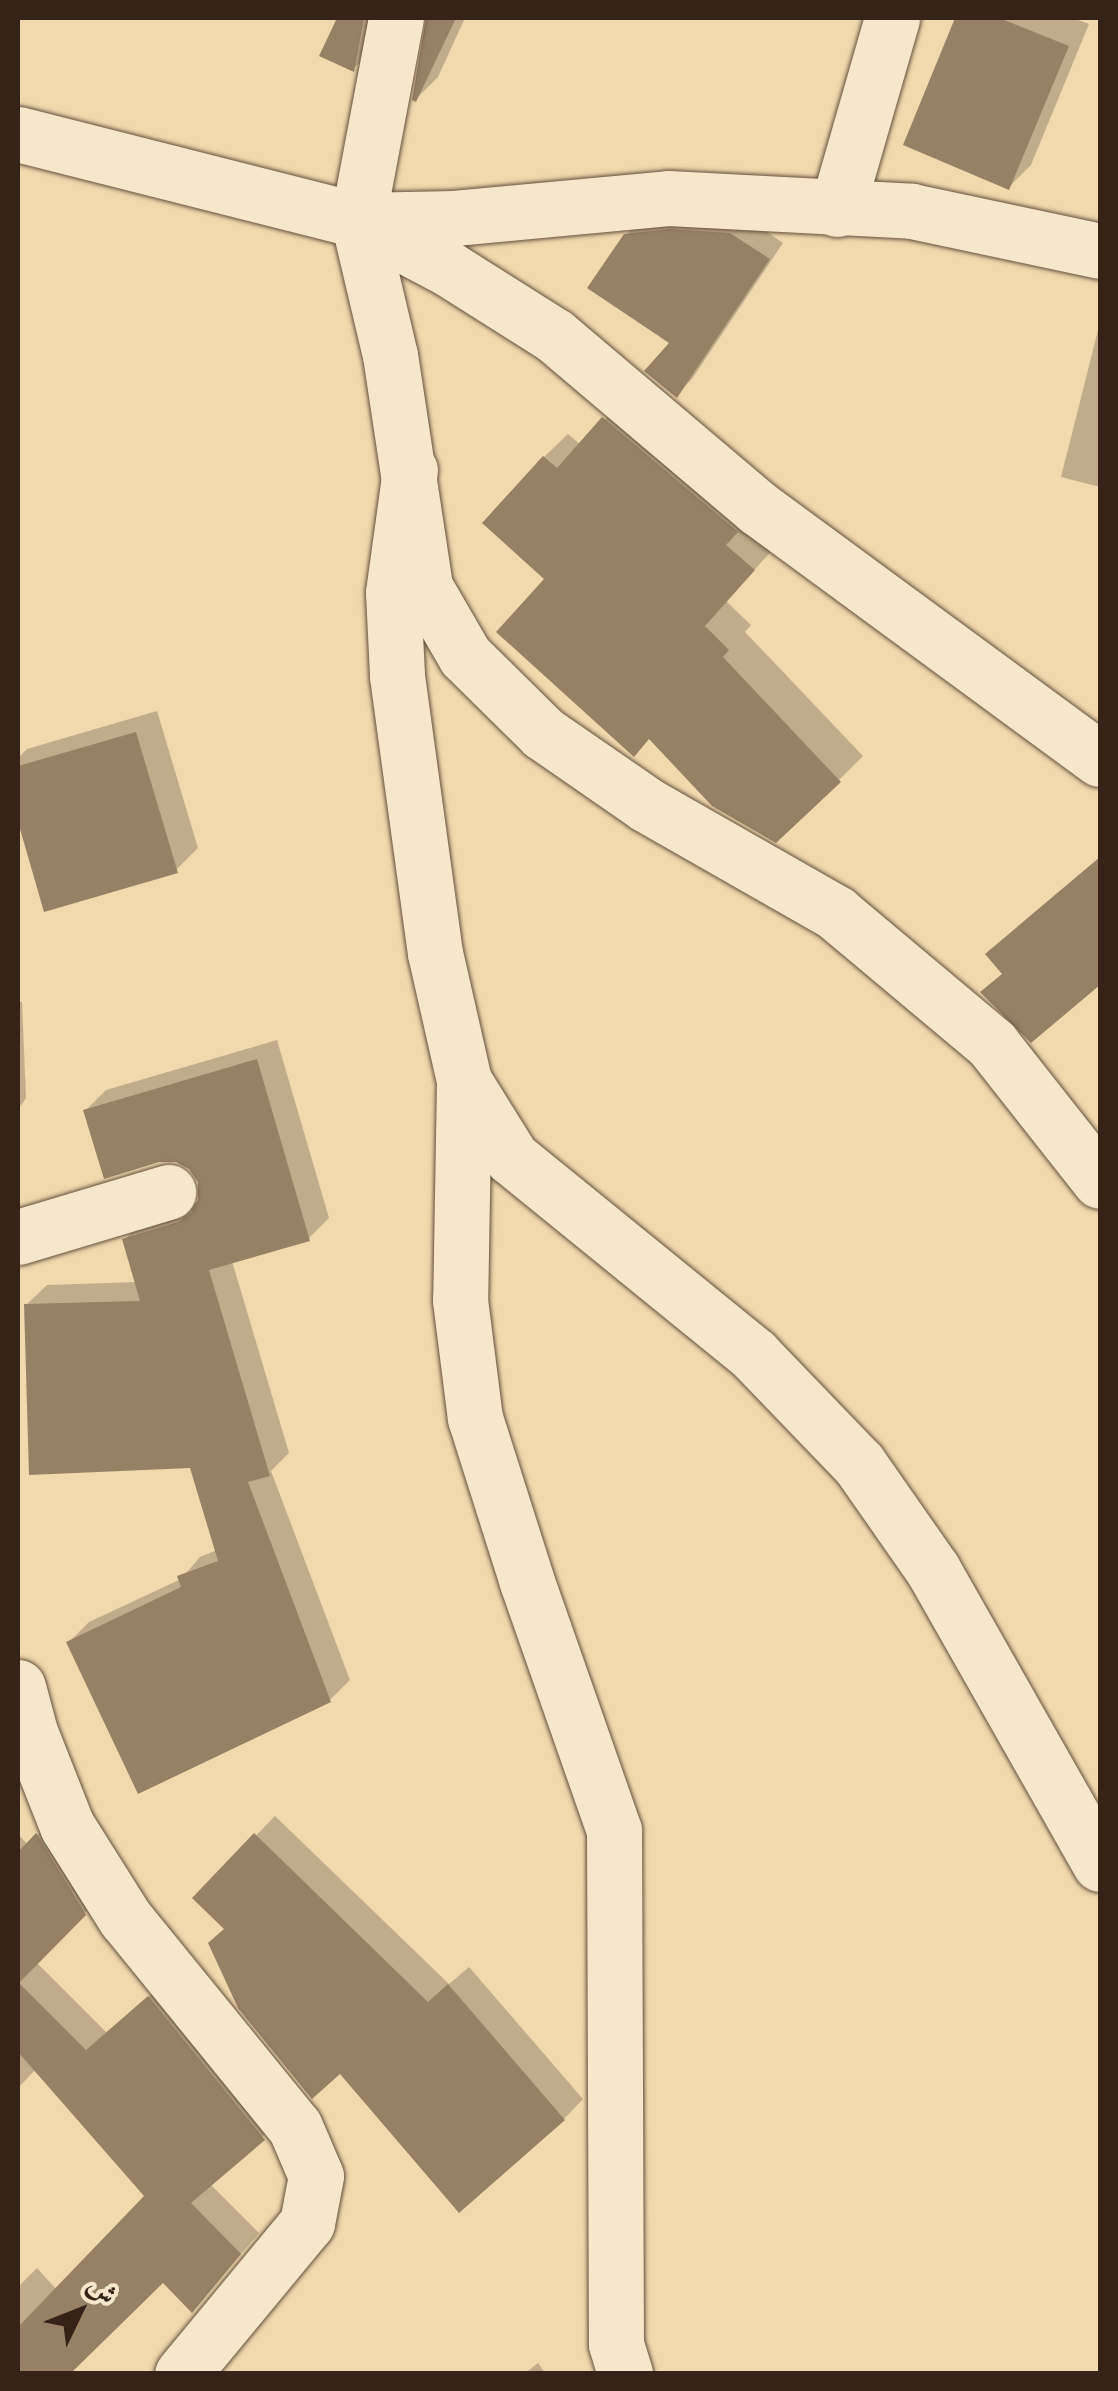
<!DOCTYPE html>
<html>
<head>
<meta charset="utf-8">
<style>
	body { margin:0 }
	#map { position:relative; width:1118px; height:2391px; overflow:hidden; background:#f1d8ad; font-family:"IM FELL French Canon",Amiri,serif }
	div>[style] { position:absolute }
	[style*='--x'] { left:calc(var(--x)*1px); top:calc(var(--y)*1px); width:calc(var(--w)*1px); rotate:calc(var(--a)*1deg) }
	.shadow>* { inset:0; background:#0003 }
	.building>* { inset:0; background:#978165 }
	.roads { filter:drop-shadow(0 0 2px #64503c) drop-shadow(0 0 2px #64503c) }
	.street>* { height:55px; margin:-27.5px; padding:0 27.5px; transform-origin:27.5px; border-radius:27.5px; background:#f6e6ca }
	span { translate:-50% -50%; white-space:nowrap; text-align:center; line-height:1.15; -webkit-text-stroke:9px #f6e6ca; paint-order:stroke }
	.frame { position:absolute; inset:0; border:20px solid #352317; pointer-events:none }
	.north { position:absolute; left:30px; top:2261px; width:100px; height:100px; -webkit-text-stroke:8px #f6e6ca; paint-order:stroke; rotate:47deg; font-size:28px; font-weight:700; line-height:40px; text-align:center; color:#352317 }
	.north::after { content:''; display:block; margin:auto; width:35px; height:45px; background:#352317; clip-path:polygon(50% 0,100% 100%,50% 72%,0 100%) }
</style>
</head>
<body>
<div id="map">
	<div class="shadow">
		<div style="clip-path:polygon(339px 18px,382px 18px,375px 48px,353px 69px,322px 54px)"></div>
		<div style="clip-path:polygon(427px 18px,465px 18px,438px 77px,416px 99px)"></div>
		<div style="clip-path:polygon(958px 18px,1073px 18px,1089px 24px,1031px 165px,1009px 187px,906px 144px)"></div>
		<div style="clip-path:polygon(747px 218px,783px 243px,692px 379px,676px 395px,672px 343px,626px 235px,642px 219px)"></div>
		<div style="clip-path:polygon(1100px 322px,1100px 487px,1061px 477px)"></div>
		<div style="clip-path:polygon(628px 395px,777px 545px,726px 601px,751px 625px,745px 632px,863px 756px,839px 780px,548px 579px,544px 457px,568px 434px,581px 445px)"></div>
		<div style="clip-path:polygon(157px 711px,198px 848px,176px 870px,46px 909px,18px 813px,18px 758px,27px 749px)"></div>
		<div style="clip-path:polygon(1100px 858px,1100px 982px,1031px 1040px,1004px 973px,1004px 939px)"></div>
		<div style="clip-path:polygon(18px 1002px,22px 1002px,26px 1098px,18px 1110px)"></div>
		<div style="clip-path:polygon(277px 1040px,329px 1218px,309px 1238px,232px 1261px,289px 1453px,271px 1471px,350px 1680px,330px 1700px,69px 1642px,89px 1622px,181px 1579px,200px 1557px,217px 1550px,192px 1466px,26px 1305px,47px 1285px,137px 1282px,125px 1239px,145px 1219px,200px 1202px,200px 1181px,190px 1167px,86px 1110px,106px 1090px)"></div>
		<div style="clip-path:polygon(56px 1816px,104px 1894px,36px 1962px,107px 2033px,169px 1979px,282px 2119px,210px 2184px,259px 2233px,192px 2309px,163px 2279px,67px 2374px,18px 2374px,18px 2287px,37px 2268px,57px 2290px,148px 2196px,36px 2069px,18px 2088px,18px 1834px,28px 1845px)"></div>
		<div style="clip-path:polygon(275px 1816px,449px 1984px,469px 1967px,583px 2099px,564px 2119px,227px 1928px,196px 1898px)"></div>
		<div style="clip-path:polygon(538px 2363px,546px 2374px,524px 2374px)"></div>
	</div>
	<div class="building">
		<div style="clip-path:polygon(337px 18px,364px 18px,354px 72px,319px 56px)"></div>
		<div style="clip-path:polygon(426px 18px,456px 18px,416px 102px,412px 100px)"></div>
		<div style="clip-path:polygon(955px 18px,999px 18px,1069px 46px,1009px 190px,903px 145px)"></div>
		<div style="clip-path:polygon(669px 229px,730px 233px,770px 259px,677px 398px,644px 371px,669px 343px,587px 288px,624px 234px)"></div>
		<div style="clip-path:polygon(602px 417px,738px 532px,726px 545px,755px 570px,705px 626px,729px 650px,723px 657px,841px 782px,776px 843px,712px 806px,649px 739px,634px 757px,496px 632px,544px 579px,482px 523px,543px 456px,557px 468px)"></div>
		<div style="clip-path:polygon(136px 732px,178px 873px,44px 912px,18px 822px,18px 766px)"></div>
		<div style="clip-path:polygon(1100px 857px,1100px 985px,1031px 1043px,980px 992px,1002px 974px,985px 954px)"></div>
		<div style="clip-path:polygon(257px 1059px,310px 1241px,209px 1270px,270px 1476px,248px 1482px,331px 1702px,138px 1794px,66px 1642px,181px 1587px,177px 1576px,218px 1561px,190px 1468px,29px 1475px,24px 1304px,140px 1301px,122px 1239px,178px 1222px,191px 1213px,198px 1200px,198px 1182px,189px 1169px,176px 1162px,159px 1162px,104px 1179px,83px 1110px)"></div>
		<div style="clip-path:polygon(36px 1833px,86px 1915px,19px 1983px,86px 2050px,148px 1996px,265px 2140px,191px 2203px,241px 2254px,192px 2313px,163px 2283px,70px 2374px,18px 2374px,18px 2327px,144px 2196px,18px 2052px,18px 1852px)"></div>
		<div style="clip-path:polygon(254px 1833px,428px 2002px,448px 1984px,565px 2120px,459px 2213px,340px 2074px,312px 2099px,238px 2008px,208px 1943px,224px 1929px,192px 1898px)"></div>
	</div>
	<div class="roads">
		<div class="street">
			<div style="--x:396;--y:18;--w:206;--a:100.7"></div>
			<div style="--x:358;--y:220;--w:139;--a:76.7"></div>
			<div style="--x:390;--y:355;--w:235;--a:81.4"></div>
			<div style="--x:425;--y:587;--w:80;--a:59.9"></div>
			<div style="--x:465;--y:656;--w:110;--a:44.6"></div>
			<div style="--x:543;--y:733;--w:126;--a:34.7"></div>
			<div style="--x:647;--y:805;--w:218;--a:29.7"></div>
			<div style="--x:836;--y:913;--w:204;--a:40"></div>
			<div style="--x:992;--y:1044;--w:174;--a:51.8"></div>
			<div style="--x:18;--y:134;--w:351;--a:14.2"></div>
			<div style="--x:358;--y:220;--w:96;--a:-1.2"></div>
			<div style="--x:454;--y:218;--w:215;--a:-5.3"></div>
			<div style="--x:668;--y:198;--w:244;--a:3"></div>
			<div style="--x:912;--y:211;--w:192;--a:12"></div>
			<div style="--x:837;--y:209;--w:199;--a:-73.9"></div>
			<div style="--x:360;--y:222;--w:101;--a:27.8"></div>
			<div style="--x:449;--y:269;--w:125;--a:32.3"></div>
			<div style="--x:555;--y:336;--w:266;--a:40.3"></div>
			<div style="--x:758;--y:508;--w:424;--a:36.3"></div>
			<div style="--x:410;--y:470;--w:124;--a:97.9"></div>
			<div style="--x:393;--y:593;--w:83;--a:87.2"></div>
			<div style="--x:397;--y:676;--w:280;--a:82.2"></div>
			<div style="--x:435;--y:953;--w:131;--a:77.2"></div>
			<div style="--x:464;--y:1081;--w:91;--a:58.1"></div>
			<div style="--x:512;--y:1158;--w:312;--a:39.1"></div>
			<div style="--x:754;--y:1355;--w:151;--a:46.1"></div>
			<div style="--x:859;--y:1464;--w:129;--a:55.1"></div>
			<div style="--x:933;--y:1570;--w:338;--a:60.4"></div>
			<div style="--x:464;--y:1081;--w:219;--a:91"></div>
			<div style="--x:460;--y:1300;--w:119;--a:82.8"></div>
			<div style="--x:475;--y:1418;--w:172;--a:72.4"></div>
			<div style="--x:527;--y:1582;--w:263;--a:70.7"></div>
			<div style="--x:614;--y:1830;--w:514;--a:89.78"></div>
			<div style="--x:616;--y:2344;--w:31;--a:73"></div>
			<div style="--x:18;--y:1237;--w:157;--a:-16.7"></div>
			<div style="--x:18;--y:1687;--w:47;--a:75.1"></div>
			<div style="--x:30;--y:1732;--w:101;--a:68.5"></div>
			<div style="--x:67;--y:1826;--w:109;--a:57.8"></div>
			<div style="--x:125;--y:1918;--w:269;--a:50.9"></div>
			<div style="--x:295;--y:2127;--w:53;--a:66.8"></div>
			<div style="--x:316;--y:2176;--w:48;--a:100.8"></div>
			<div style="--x:307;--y:2223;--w:196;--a:129.6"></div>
		</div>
	</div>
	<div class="frame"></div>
	<div class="north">ش</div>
</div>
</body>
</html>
